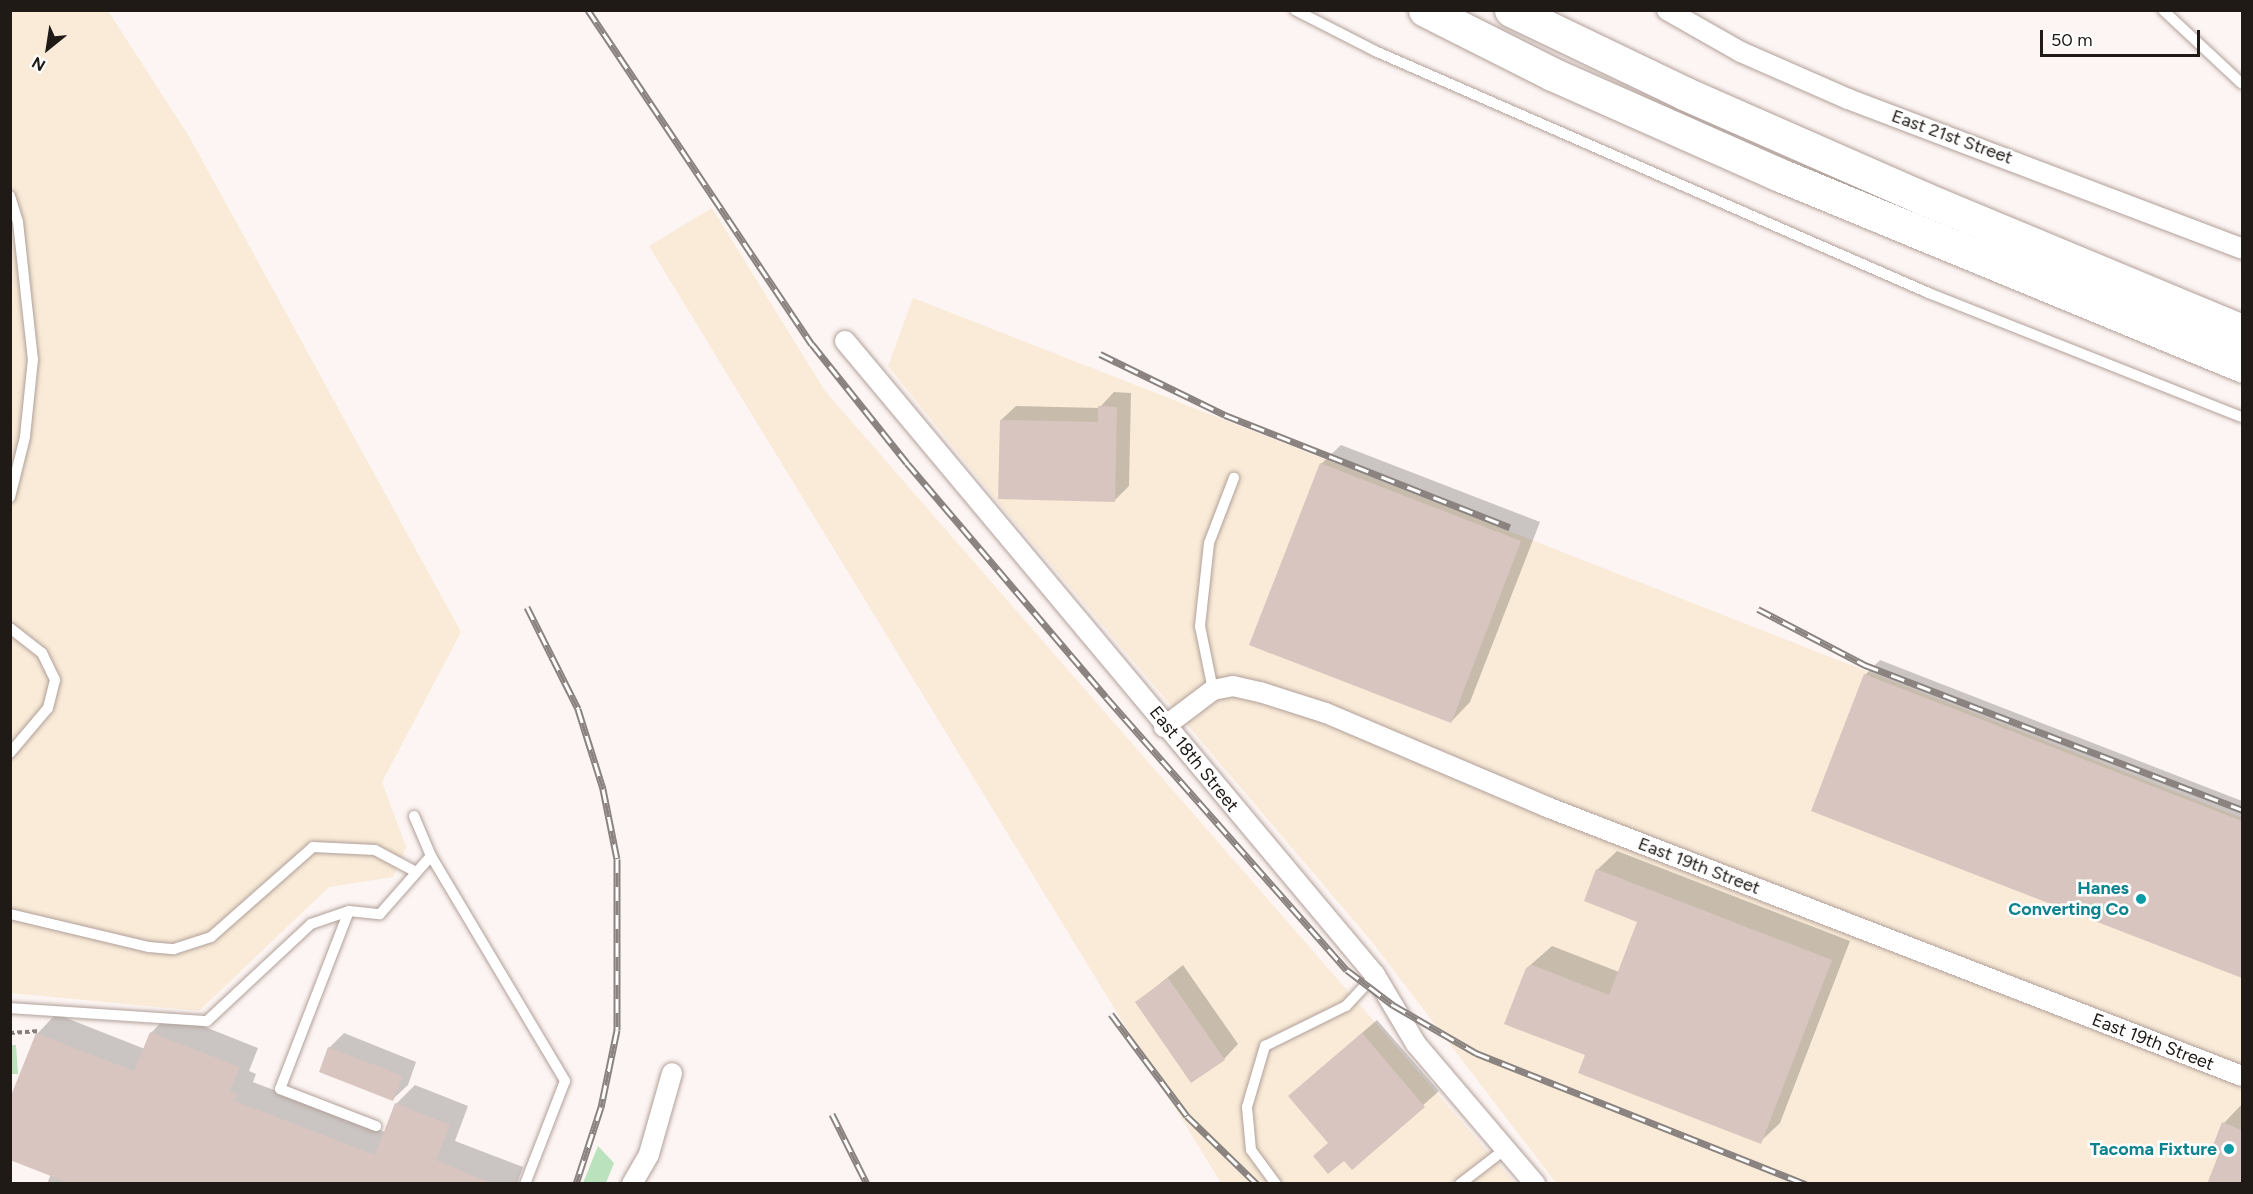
<!DOCTYPE html>
<html>
<head>
<meta charset="utf-8">
<style>
	body { margin:0 }
	#map { position:relative; width:2253px; height:1194px; overflow:hidden; background:#fdf5f3; font-family:Figtree,sans-serif }
	div>[style] { position:absolute }
	[style*='--x'] { left:calc(var(--x)*1px); top:calc(var(--y)*1px); width:calc(var(--w)*1px); rotate:calc(var(--a)*1deg) }
	.industrial>* { inset:0; background:#f9ebd7 }
	.green>* { inset:0; background:#bae3bd }
	.shadow>* { inset:0; background:#0003 }
	.building>* { inset:0; background:#d8c5bf }
	.path>* { height:4px; margin-top:-2px; transform-origin:0; background:repeating-linear-gradient(90deg,#857e7c 0 4.5px,transparent 0 7.5px) }
	.roads { filter:drop-shadow(0 0 2px #b1a09a) drop-shadow(0 0 2px #b1a09a) }
	.lane>* { height:10px; margin:-5px; padding:0 5px; transform-origin:5px; border-radius:5px; background:#fff }
	.street>* { height:20px; margin:-10px; padding:0 10px; transform-origin:10px; border-radius:10px; background:#fff }
	.highway>* { height:33px; margin:-16.5px; padding:0 16.5px; transform-origin:16.5px; border-radius:16.5px; background:#fff }
	.rail>* { height:7px; margin-top:-3.5px; transform-origin:0; background:repeating-linear-gradient(90deg,#fff 0 14px,#8a8380 0 28px); box-sizing:border-box; border-block:2px solid #8a8380 }
	.dots>* { width:16px; height:16px; translate:-50% -50%; box-sizing:border-box; border:3px solid #fff; border-radius:50% }
	span { translate:-50% -50%; white-space:nowrap; text-align:center; line-height:1.15; -webkit-text-stroke:5px #fff; paint-order:stroke }
	.street-label { font-size:18px; color:#201a17 }
	.culture-label { font-size:18px; color:#0d838f; font-weight:700 }
	.right { translate:-100% -50%; text-align:right }
	.frame { position:absolute; inset:0; border:12px solid #201a17; pointer-events:none }
	.north { position:absolute; left:18px; top:18px; width:60px; height:60px; -webkit-text-stroke:4px #fff; paint-order:stroke; rotate:210deg; font-size:16px; font-weight:700; line-height:24px; text-align:center; color:#201a17 }
	.north::after { content:''; display:block; margin:auto; width:21px; height:27px; background:#201a17; clip-path:polygon(50% 0,100% 100%,50% 72%,0 100%) }
	.scale { position:absolute; left:2040px; top:30px; width:160px; height:27px; box-sizing:border-box; border:3px solid #201a17; border-top:0; padding-left:8px; font-size:18px; line-height:21px; white-space:nowrap; color:#201a17; -webkit-text-stroke:4px #fff; paint-order:stroke }
</style>
</head>
<body>
<div id="map">
	<div class="industrial">
		<div style="clip-path:polygon(10px 11px,108px 11px,190px 138px,461px 632px,382px 782px,406px 847px,393px 877px,329px 887px,199px 1011px,11px 993px)"></div>
		<div style="clip-path:polygon(712px 208px,825px 391px,1515px 1183px,1221px 1183px,649px 246px)"></div>
		<div style="clip-path:polygon(913px 298px,2242px 818px,2242px 1183px,1556px 1183px,1372px 942px,996px 500px,888px 366px)"></div>
	</div>
	<div class="green">
		<div style="clip-path:polygon(11px 1045px,16px 1045px,18px 1074px,11px 1074px)"></div>
		<div style="clip-path:polygon(598px 1146px,614px 1163px,606px 1183px,583px 1183px)"></div>
	</div>
	<div class="shadow">
		<div style="clip-path:polygon(1114px 392px,1131px 393px,1129px 486px,1115px 500px,1001px 420px,1016px 406px,1099px 408px)"></div>
		<div style="clip-path:polygon(1341px 445px,1540px 522px,1470px 702px,1451px 722px,1321px 464px)"></div>
		<div style="clip-path:polygon(1880px 660px,2242px 801px,2242px 977px,1813px 810px,1865px 675px)"></div>
		<div style="clip-path:polygon(1617px 851px,1850px 941px,1780px 1123px,1760px 1142px,1587px 1054px,1527px 968px,1552px 946px,1619px 972px,1639px 921px,1597px 870px)"></div>
		<div style="clip-path:polygon(1183px 965px,1238px 1044px,1224px 1059px,1137px 1002px)"></div>
		<div style="clip-path:polygon(170px 1013px,258px 1048px,249px 1071px,256px 1074px,253px 1082px,385px 1132px,396px 1104px,415px 1085px,468px 1106px,455px 1141px,523px 1167px,517px 1184px,47px 1184px,51px 1174px,37px 1034px,56px 1014px,145px 1049px,151px 1033px)"></div>
		<div style="clip-path:polygon(1377px 1020px,1439px 1091px,1352px 1168px,1329px 1142px,1305px 1082px)"></div>
		<div style="clip-path:polygon(344px 1033px,416px 1062px,408px 1085px,393px 1099px,329px 1048px)"></div>
		<div style="clip-path:polygon(2242px 1104px,2242px 1184px,2209px 1184px,2222px 1150px,2224px 1123px)"></div>
	</div>
	<div class="building">
		<div style="clip-path:polygon(1098px 406px,1117px 407px,1115px 502px,998px 499px,1000px 420px,1098px 422px)"></div>
		<div style="clip-path:polygon(1320px 463px,1521px 541px,1451px 723px,1249px 645px)"></div>
		<div style="clip-path:polygon(1864px 674px,2242px 821px,2242px 978px,1811px 811px)"></div>
		<div style="clip-path:polygon(1596px 869px,1832px 960px,1761px 1144px,1578px 1073px,1585px 1055px,1504px 1024px,1526px 968px,1532px 965px,1609px 995px,1637px 922px,1584px 901px)"></div>
		<div style="clip-path:polygon(1168px 978px,1225px 1060px,1191px 1083px,1135px 1002px)"></div>
		<div style="clip-path:polygon(150px 1032px,240px 1067px,230px 1091px,238px 1094px,235px 1101px,375px 1155px,395px 1103px,450px 1125px,436px 1160px,493px 1184px,71px 1184px,10px 1160px,10px 1098px,36px 1033px,134px 1071px)"></div>
		<div style="clip-path:polygon(1362px 1033px,1425px 1107px,1352px 1170px,1344px 1161px,1328px 1174px,1313px 1156px,1328px 1143px,1288px 1096px)"></div>
		<div style="clip-path:polygon(328px 1047px,403px 1076px,393px 1101px,319px 1072px)"></div>
		<div style="clip-path:polygon(2222px 1122px,2242px 1130px,2242px 1184px,2207px 1184px,2220px 1151px,2212px 1148px)"></div>
	</div>
	<div class="path">
		<div style="--x:10;--y:1033;--w:30;--a:-4"></div>
	</div>
	<div class="roads">
		<div class="lane">
			<div style="--x:1295;--y:10;--w:90;--a:27.1"></div>
			<div style="--x:1375;--y:51;--w:607;--a:23.61"></div>
			<div style="--x:1931;--y:294;--w:334;--a:21.6"></div>
			<div style="--x:2163;--y:10;--w:108;--a:43.1"></div>
			<div style="--x:10;--y:196;--w:27;--a:73"></div>
			<div style="--x:18;--y:222;--w:138;--a:83.8"></div>
			<div style="--x:33;--y:359;--w:78;--a:95.9"></div>
			<div style="--x:25;--y:437;--w:62;--a:104"></div>
			<div style="--x:10;--y:628;--w:41;--a:38"></div>
			<div style="--x:42;--y:653;--w:30;--a:64"></div>
			<div style="--x:55;--y:680;--w:29;--a:104"></div>
			<div style="--x:48;--y:708;--w:59;--a:130.2"></div>
			<div style="--x:1213;--y:690;--w:65;--a:-101.5"></div>
			<div style="--x:1200;--y:626;--w:83;--a:-83.8"></div>
			<div style="--x:1209;--y:543;--w:70;--a:-69"></div>
			<div style="--x:414;--y:816;--w:43;--a:67"></div>
			<div style="--x:431;--y:856;--w:262;--a:59.2"></div>
			<div style="--x:565;--y:1081;--w:110;--a:111.2"></div>
			<div style="--x:349;--y:911;--w:191;--a:111.2"></div>
			<div style="--x:280;--y:1089;--w:103;--a:21.1"></div>
			<div style="--x:10;--y:914;--w:143;--a:13.4"></div>
			<div style="--x:149;--y:947;--w:25;--a:5"></div>
			<div style="--x:174;--y:949;--w:39;--a:-18"></div>
			<div style="--x:211;--y:937;--w:136;--a:-41.4"></div>
			<div style="--x:313;--y:847;--w:62;--a:2.8"></div>
			<div style="--x:375;--y:850;--w:47;--a:28.2"></div>
			<div style="--x:10;--y:1008;--w:197;--a:3.8"></div>
			<div style="--x:207;--y:1021;--w:142;--a:-43"></div>
			<div style="--x:311;--y:924;--w:40;--a:-18.9"></div>
			<div style="--x:349;--y:911;--w:31;--a:6"></div>
			<div style="--x:380;--y:914;--w:77;--a:-48.7"></div>
			<div style="--x:1276;--y:1184;--w:42;--a:-126.3"></div>
			<div style="--x:1251;--y:1150;--w:43;--a:-95.3"></div>
			<div style="--x:1247;--y:1107;--w:64;--a:-73.6"></div>
			<div style="--x:1265;--y:1046;--w:90;--a:-26.3"></div>
			<div style="--x:1346;--y:1006;--w:42;--a:-46.9"></div>
			<div style="--x:1460;--y:1184;--w:56;--a:-37.7"></div>
		</div>
		<div class="street">
			<div style="--x:1667;--y:10;--w:85;--a:29.6"></div>
			<div style="--x:1741;--y:52;--w:117;--a:23.7"></div>
			<div style="--x:1848;--y:99;--w:422;--a:20.8"></div>
			<div style="--x:845;--y:341;--w:826;--a:50.11"></div>
			<div style="--x:1375;--y:975;--w:80;--a:59.3"></div>
			<div style="--x:1416;--y:1044;--w:184;--a:49.6"></div>
			<div style="--x:1164;--y:727;--w:61;--a:-37.1"></div>
			<div style="--x:1213;--y:690;--w:20;--a:-11"></div>
			<div style="--x:1233;--y:686;--w:28;--a:13"></div>
			<div style="--x:1260;--y:692;--w:69;--a:17.7"></div>
			<div style="--x:1326;--y:713;--w:240;--a:23"></div>
			<div style="--x:1547;--y:807;--w:745;--a:21.16"></div>
			<div style="--x:632;--y:1184;--w:34;--a:-60"></div>
			<div style="--x:649;--y:1154;--w:84;--a:-74.1"></div>
		</div>
		<div class="highway">
			<div style="--x:1425;--y:10;--w:142;--a:26.7"></div>
			<div style="--x:1552;--y:74;--w:249;--a:23.9"></div>
			<div style="--x:1780;--y:175;--w:500;--a:22.4"></div>
			<div style="--x:1511;--y:10;--w:194;--a:25.6"></div>
			<div style="--x:1686;--y:94;--w:261;--a:23.7"></div>
			<div style="--x:1925;--y:199;--w:343;--a:22.6"></div>
		</div>
	</div>
	<div class="rail">
		<div style="--x:588;--y:10;--w:402;--a:56.2"></div>
		<div style="--x:812;--y:344;--w:152;--a:51.4"></div>
		<div style="--x:907;--y:463;--w:307;--a:49.6"></div>
		<div style="--x:1106;--y:697;--w:364;--a:48.6"></div>
		<div style="--x:1347;--y:970;--w:58;--a:37.3"></div>
		<div style="--x:1393;--y:1005;--w:96;--a:30"></div>
		<div style="--x:1476;--y:1053;--w:355;--a:21.7"></div>
		<div style="--x:1100;--y:354;--w:139;--a:26"></div>
		<div style="--x:1225;--y:415;--w:306;--a:21.5"></div>
		<div style="--x:527;--y:607;--w:114;--a:63.4"></div>
		<div style="--x:578;--y:709;--w:84;--a:72.6"></div>
		<div style="--x:603;--y:789;--w:71;--a:78.7"></div>
		<div style="--x:617;--y:859;--w:171;--a:90"></div>
		<div style="--x:617;--y:1030;--w:79;--a:101.7"></div>
		<div style="--x:601;--y:1107;--w:81;--a:108"></div>
		<div style="--x:1758;--y:609;--w:121;--a:27.6"></div>
		<div style="--x:1865;--y:665;--w:404;--a:21"></div>
		<div style="--x:1111;--y:1014;--w:127;--a:53.3"></div>
		<div style="--x:1187;--y:1116;--w:98;--a:44.2"></div>
		<div style="--x:832;--y:1114;--w:78;--a:63.4"></div>
	</div>
	<div class="dots">
		<div style="left:2141px;top:899px;background:#0f9aa8"></div>
		<div style="left:2229px;top:1149px;background:#0f9aa8"></div>
	</div>
	<div class="street-label">
		<span style="left:1952px;top:137px;rotate:20deg">East 21st Street</span>
		<span style="left:1194px;top:759px;rotate:51deg">East 18th Street</span>
		<span style="left:1699px;top:866px;rotate:21deg">East 19th Street</span>
		<span style="left:2153px;top:1042px;rotate:21deg">East 19th Street</span>
	</div>
	<div class="culture-label">
		<span class="right" style="left:2129px;top:899px">Hanes<br>Converting Co</span>
		<span class="right" style="left:2217px;top:1149px">Tacoma Fixture</span>
	</div>
	<div class="frame"></div>
	<div class="north">N</div>
	<div class="scale">50 m</div>
</div>
</body>
</html>
